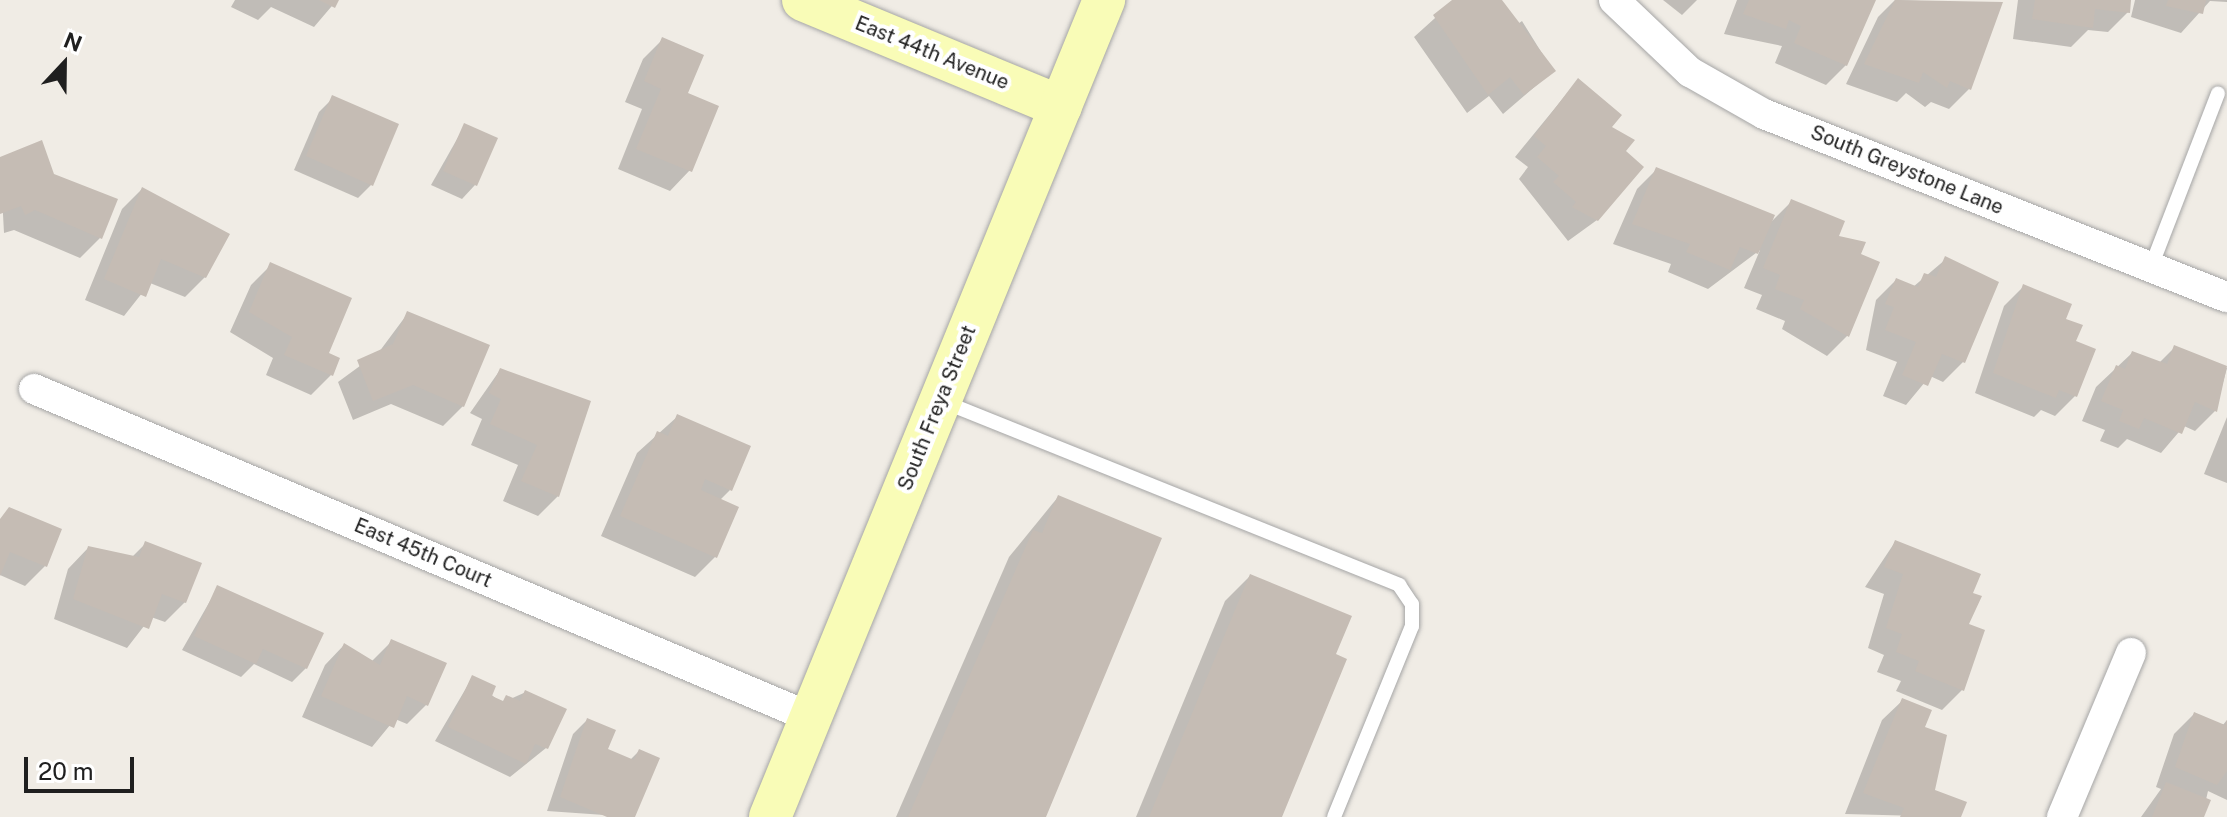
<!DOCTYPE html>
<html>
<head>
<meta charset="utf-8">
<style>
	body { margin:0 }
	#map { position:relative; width:2227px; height:817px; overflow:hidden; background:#f0ece5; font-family:"Public Sans",sans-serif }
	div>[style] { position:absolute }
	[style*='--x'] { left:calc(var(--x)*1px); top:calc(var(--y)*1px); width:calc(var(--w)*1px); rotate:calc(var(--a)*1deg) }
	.shadow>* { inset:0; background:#0003 }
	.building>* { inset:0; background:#c5bcb4 }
	.roads { filter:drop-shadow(0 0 2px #a6a6a6) drop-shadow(0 0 2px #a6a6a6) }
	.lane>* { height:14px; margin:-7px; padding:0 7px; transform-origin:7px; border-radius:7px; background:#fff }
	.street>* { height:30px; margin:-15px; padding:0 15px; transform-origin:15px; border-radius:15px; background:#fff }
	.secondary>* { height:42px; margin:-21px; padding:0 21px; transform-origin:21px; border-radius:21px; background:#f9fcb7 }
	span { translate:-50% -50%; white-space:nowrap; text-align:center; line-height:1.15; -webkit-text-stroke:8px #fff; paint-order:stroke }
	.street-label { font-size:20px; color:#1f1f1f }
	.north { position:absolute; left:24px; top:24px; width:80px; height:80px; -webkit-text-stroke:6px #fff; paint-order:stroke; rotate:22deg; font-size:22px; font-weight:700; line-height:32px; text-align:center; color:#1f1f1f }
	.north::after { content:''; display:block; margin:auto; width:28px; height:36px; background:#1f1f1f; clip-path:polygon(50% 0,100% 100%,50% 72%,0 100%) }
	.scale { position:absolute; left:24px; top:757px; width:110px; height:36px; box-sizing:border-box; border:4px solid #1f1f1f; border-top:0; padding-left:10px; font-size:24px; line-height:28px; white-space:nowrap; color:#1f1f1f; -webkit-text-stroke:6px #fff; paint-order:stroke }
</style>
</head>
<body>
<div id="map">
	<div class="shadow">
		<div style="clip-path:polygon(235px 0,337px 0,314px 27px,271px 7px,258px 20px,231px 7px)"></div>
		<div style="clip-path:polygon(1455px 0,1497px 0,1515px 26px,1522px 21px,1553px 71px,1503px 114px,1489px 96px,1467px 113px,1414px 37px)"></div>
		<div style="clip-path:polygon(1663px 0,1697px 0,1682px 15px)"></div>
		<div style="clip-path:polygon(1737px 0,1873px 0,1846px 65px,1826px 85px,1775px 63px,1782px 46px,1724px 34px)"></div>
		<div style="clip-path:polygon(1895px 0,2000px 4px,1969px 89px,1949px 109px,1931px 102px,1925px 107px,1906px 93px,1897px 102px,1846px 84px,1878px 17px)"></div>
		<div style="clip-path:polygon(2018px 0,2129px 0,2128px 12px,2108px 32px,2088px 30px,2071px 47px,2013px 39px)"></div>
		<div style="clip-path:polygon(2135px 0,2227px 0,2227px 2px,2210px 1px,2181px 33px,2131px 17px)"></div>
		<div style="clip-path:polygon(663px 39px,686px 94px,690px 170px,670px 191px,618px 169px,642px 109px,625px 102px,643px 59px)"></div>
		<div style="clip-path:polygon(1578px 80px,1623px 151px,1597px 220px,1568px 241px,1519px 179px,1528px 167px,1515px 157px)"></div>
		<div style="clip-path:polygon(333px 98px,372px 184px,358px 198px,294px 170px,319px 112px)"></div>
		<div style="clip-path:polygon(465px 125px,475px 185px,462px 199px,431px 185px)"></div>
		<div style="clip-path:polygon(0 159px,53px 176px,100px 238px,80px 258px,14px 230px,4px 233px)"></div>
		<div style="clip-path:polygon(1657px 169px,1769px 224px,1792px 201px,1858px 255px,1847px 336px,1827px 356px,1782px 329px,1785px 321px,1756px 309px,1762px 295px,1744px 288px,1760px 250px,1708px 289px,1668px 272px,1671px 264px,1613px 244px,1637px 189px)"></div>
		<div style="clip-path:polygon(142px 189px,205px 277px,185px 297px,150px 283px,124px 316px,85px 300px,122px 209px)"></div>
		<div style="clip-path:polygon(1946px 259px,1963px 362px,1943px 382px,1930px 376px,1906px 405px,1883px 396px,1897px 362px,1866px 350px,1876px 300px,1896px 280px,1913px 287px)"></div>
		<div style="clip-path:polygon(271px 265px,326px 354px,331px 375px,311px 395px,266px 375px,273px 358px,230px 332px,251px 285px)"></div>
		<div style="clip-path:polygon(2024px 286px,2064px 320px,2074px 342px,2075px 396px,2055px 416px,2041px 410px,2034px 417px,1975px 393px,2004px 306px)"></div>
		<div style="clip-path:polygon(408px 313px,463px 406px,443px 426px,391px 404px,353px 420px,338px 382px,379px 352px)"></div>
		<div style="clip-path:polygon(2175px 347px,2227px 368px,2215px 411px,2195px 431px,2184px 426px,2161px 453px,2127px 439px,2118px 448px,2100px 441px,2105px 430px,2082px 421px,2096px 387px,2132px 353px,2159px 363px)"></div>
		<div style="clip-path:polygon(500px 370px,588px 403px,558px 496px,538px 516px,503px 501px,518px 465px,471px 445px,482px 419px,470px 413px)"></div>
		<div style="clip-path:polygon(678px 416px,730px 490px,719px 501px,715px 557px,695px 577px,601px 536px,637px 453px)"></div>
		<div style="clip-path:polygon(2227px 417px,2227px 483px,2204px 474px)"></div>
		<div style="clip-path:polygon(1058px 497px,1044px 817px,896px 817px,1009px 557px)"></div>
		<div style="clip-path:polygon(0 520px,45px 566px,25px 586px,0 575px)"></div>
		<div style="clip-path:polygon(1895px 542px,1970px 594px,1962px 690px,1942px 710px,1896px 691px,1901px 681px,1877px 672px,1884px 655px,1868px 648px,1884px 594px,1865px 587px)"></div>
		<div style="clip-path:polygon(145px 544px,185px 602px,165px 622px,151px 617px,127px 648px,54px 619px,68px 569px,88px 548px,132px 557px)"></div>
		<div style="clip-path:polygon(1250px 576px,1333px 656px,1280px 817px,1136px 817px,1225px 601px)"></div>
		<div style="clip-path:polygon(218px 587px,306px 668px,292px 682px,254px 664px,241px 677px,182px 650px)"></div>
		<div style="clip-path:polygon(392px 641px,427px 704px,407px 724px,395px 719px,372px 747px,302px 717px,325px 665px,344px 645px,371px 662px)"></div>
		<div style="clip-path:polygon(472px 678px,501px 703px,526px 692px,546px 748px,510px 777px,435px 741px)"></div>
		<div style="clip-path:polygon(1903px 700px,1923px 728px,1933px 791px,1958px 817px,1845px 814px,1882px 720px)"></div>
		<div style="clip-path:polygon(2194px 714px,2222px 726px,2227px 720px,2227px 800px,2208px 791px,2202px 817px,2141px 817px,2161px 789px,2156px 787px,2174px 734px)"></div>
		<div style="clip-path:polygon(587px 720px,605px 750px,630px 760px,639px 751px,633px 817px,547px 811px,573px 734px)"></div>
	</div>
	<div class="building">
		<div style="clip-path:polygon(319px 0,339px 0,335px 8px)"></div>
		<div style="clip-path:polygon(1452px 0,1502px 0,1556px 71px,1524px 95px,1510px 77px,1488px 95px,1433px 15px)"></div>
		<div style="clip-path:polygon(1749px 0,1876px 0,1847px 66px,1794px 43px,1801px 26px,1789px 20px,1786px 29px,1743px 14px)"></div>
		<div style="clip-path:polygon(1895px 0,2003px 2px,1971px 90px,1950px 81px,1947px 88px,1923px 72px,1919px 83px,1864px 64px)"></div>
		<div style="clip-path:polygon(2035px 0,2131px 0,2130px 13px,2095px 9px,2093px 28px,2032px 19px)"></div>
		<div style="clip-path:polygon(2168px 0,2206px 0,2203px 14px,2166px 6px)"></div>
		<div style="clip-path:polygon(662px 37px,704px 55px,688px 93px,719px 106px,692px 172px,636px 149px,661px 89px,644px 81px)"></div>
		<div style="clip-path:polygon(1578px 78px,1622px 115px,1612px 127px,1635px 140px,1626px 151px,1644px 167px,1598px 221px,1572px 207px,1576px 202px,1553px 182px,1559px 176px,1537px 157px,1546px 146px,1534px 136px)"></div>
		<div style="clip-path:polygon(332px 95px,399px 124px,373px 186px,306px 156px)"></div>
		<div style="clip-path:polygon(464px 123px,498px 138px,477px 186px,443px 171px)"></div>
		<div style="clip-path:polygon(42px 140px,54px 174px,118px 199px,102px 239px,35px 210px,25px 215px,21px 206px,0 214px,0 157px)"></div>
		<div style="clip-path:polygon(1656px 167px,1775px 215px,1758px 254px,1740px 247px,1730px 270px,1686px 252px,1690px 244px,1632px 224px)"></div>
		<div style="clip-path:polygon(142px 187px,230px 234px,206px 278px,161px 259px,146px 297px,104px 279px)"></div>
		<div style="clip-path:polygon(1791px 199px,1845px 221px,1839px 236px,1866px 242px,1861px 254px,1880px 262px,1849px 337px,1800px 309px,1804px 300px,1775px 289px,1780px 275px,1763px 268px)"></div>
		<div style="clip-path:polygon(1945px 256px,1999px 282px,1965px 363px,1942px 354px,1928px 386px,1902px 375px,1916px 342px,1885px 330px,1894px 307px,1885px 304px,1896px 278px,1918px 287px,1924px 273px,1936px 277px)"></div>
		<div style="clip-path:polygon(270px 262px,352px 298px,329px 353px,340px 358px,333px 376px,284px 355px,292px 337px,249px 312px)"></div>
		<div style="clip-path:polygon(2023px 284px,2072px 304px,2066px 319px,2083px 325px,2076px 341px,2096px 349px,2077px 397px,2059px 390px,2056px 398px,1993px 373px)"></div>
		<div style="clip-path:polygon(407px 311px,490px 345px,464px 407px,413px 385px,373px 401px,357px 360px,393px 344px)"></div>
		<div style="clip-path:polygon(2174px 345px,2227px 366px,2217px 412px,2195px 402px,2182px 434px,2144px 418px,2139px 429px,2119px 421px,2123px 410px,2101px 401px,2116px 365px,2125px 369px,2132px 351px,2167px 364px)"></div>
		<div style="clip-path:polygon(500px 368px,591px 401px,559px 497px,521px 481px,537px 445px,490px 424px,501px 399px,489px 393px)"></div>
		<div style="clip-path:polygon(677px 414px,751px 446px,732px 491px,705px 479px,701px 490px,739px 507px,717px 558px,620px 516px,657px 431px,668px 436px)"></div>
		<div style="clip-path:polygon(1058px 495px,1162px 538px,1046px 817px,908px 817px,1033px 530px,1042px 533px)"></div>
		<div style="clip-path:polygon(9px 507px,62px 529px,47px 567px,10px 552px,0 576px,0 519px)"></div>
		<div style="clip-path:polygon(1895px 540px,1981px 574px,1973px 593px,1982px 596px,1969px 624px,1985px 630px,1964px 691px,1915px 671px,1919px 661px,1896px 652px,1902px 634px,1886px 628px,1903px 574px,1884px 567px)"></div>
		<div style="clip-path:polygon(145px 541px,202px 563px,186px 603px,162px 594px,149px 629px,73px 599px,88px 546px,139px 557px)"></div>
		<div style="clip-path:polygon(1250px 574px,1352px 616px,1336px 654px,1347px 659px,1282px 817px,1149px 817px)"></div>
		<div style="clip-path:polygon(217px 585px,324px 633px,307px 669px,263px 649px,256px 664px,194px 636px)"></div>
		<div style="clip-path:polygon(391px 639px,447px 663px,428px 706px,407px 696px,394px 728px,321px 696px,344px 643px,380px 665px)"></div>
		<div style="clip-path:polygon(472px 675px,496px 686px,492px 696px,503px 701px,506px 695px,520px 701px,525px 690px,567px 709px,548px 749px,535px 744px,526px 764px,448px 727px)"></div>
		<div style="clip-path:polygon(1902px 698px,1932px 710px,1925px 727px,1947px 735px,1935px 790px,1967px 802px,1961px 817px,1900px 817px,1904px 808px,1863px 793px)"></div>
		<div style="clip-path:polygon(2194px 712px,2225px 725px,2227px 720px,2227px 771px,2217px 785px,2175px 767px)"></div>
		<div style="clip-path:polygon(587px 718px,616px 730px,608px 749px,634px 760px,639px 749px,660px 758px,635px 817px,607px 817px,560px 797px)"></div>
		<div style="clip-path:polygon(2166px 782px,2211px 800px,2204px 817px,2152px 817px)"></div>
	</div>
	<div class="roads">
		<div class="lane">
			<div style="--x:2151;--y:267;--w:186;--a:-68.9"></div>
			<div style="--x:942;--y:401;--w:493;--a:21.9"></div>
			<div style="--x:1399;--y:585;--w:23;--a:56"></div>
			<div style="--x:1412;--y:604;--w:22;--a:90"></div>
			<div style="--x:1412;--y:626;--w:206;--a:112.2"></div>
		</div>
		<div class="street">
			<div style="--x:1614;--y:0;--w:105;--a:43.5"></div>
			<div style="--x:1690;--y:72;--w:85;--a:29.6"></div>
			<div style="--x:1764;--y:114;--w:498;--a:21.6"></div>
			<div style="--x:34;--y:389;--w:845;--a:22.92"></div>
			<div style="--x:2062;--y:817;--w:178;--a:-67.2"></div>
		</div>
		<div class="secondary">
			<div style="--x:803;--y:0;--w:279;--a:22.5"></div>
			<div style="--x:770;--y:817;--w:883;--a:-67.76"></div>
		</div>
	</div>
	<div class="street-label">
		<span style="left:932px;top:53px;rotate:22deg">East 44th Avenue</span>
		<span style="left:1907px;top:170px;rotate:22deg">South Greystone Lane</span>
		<span style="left:937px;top:408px;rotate:-68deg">South Freya Street</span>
		<span style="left:423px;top:553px;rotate:23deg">East 45th Court</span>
	</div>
	<div class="north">N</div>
	<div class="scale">20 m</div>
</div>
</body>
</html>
